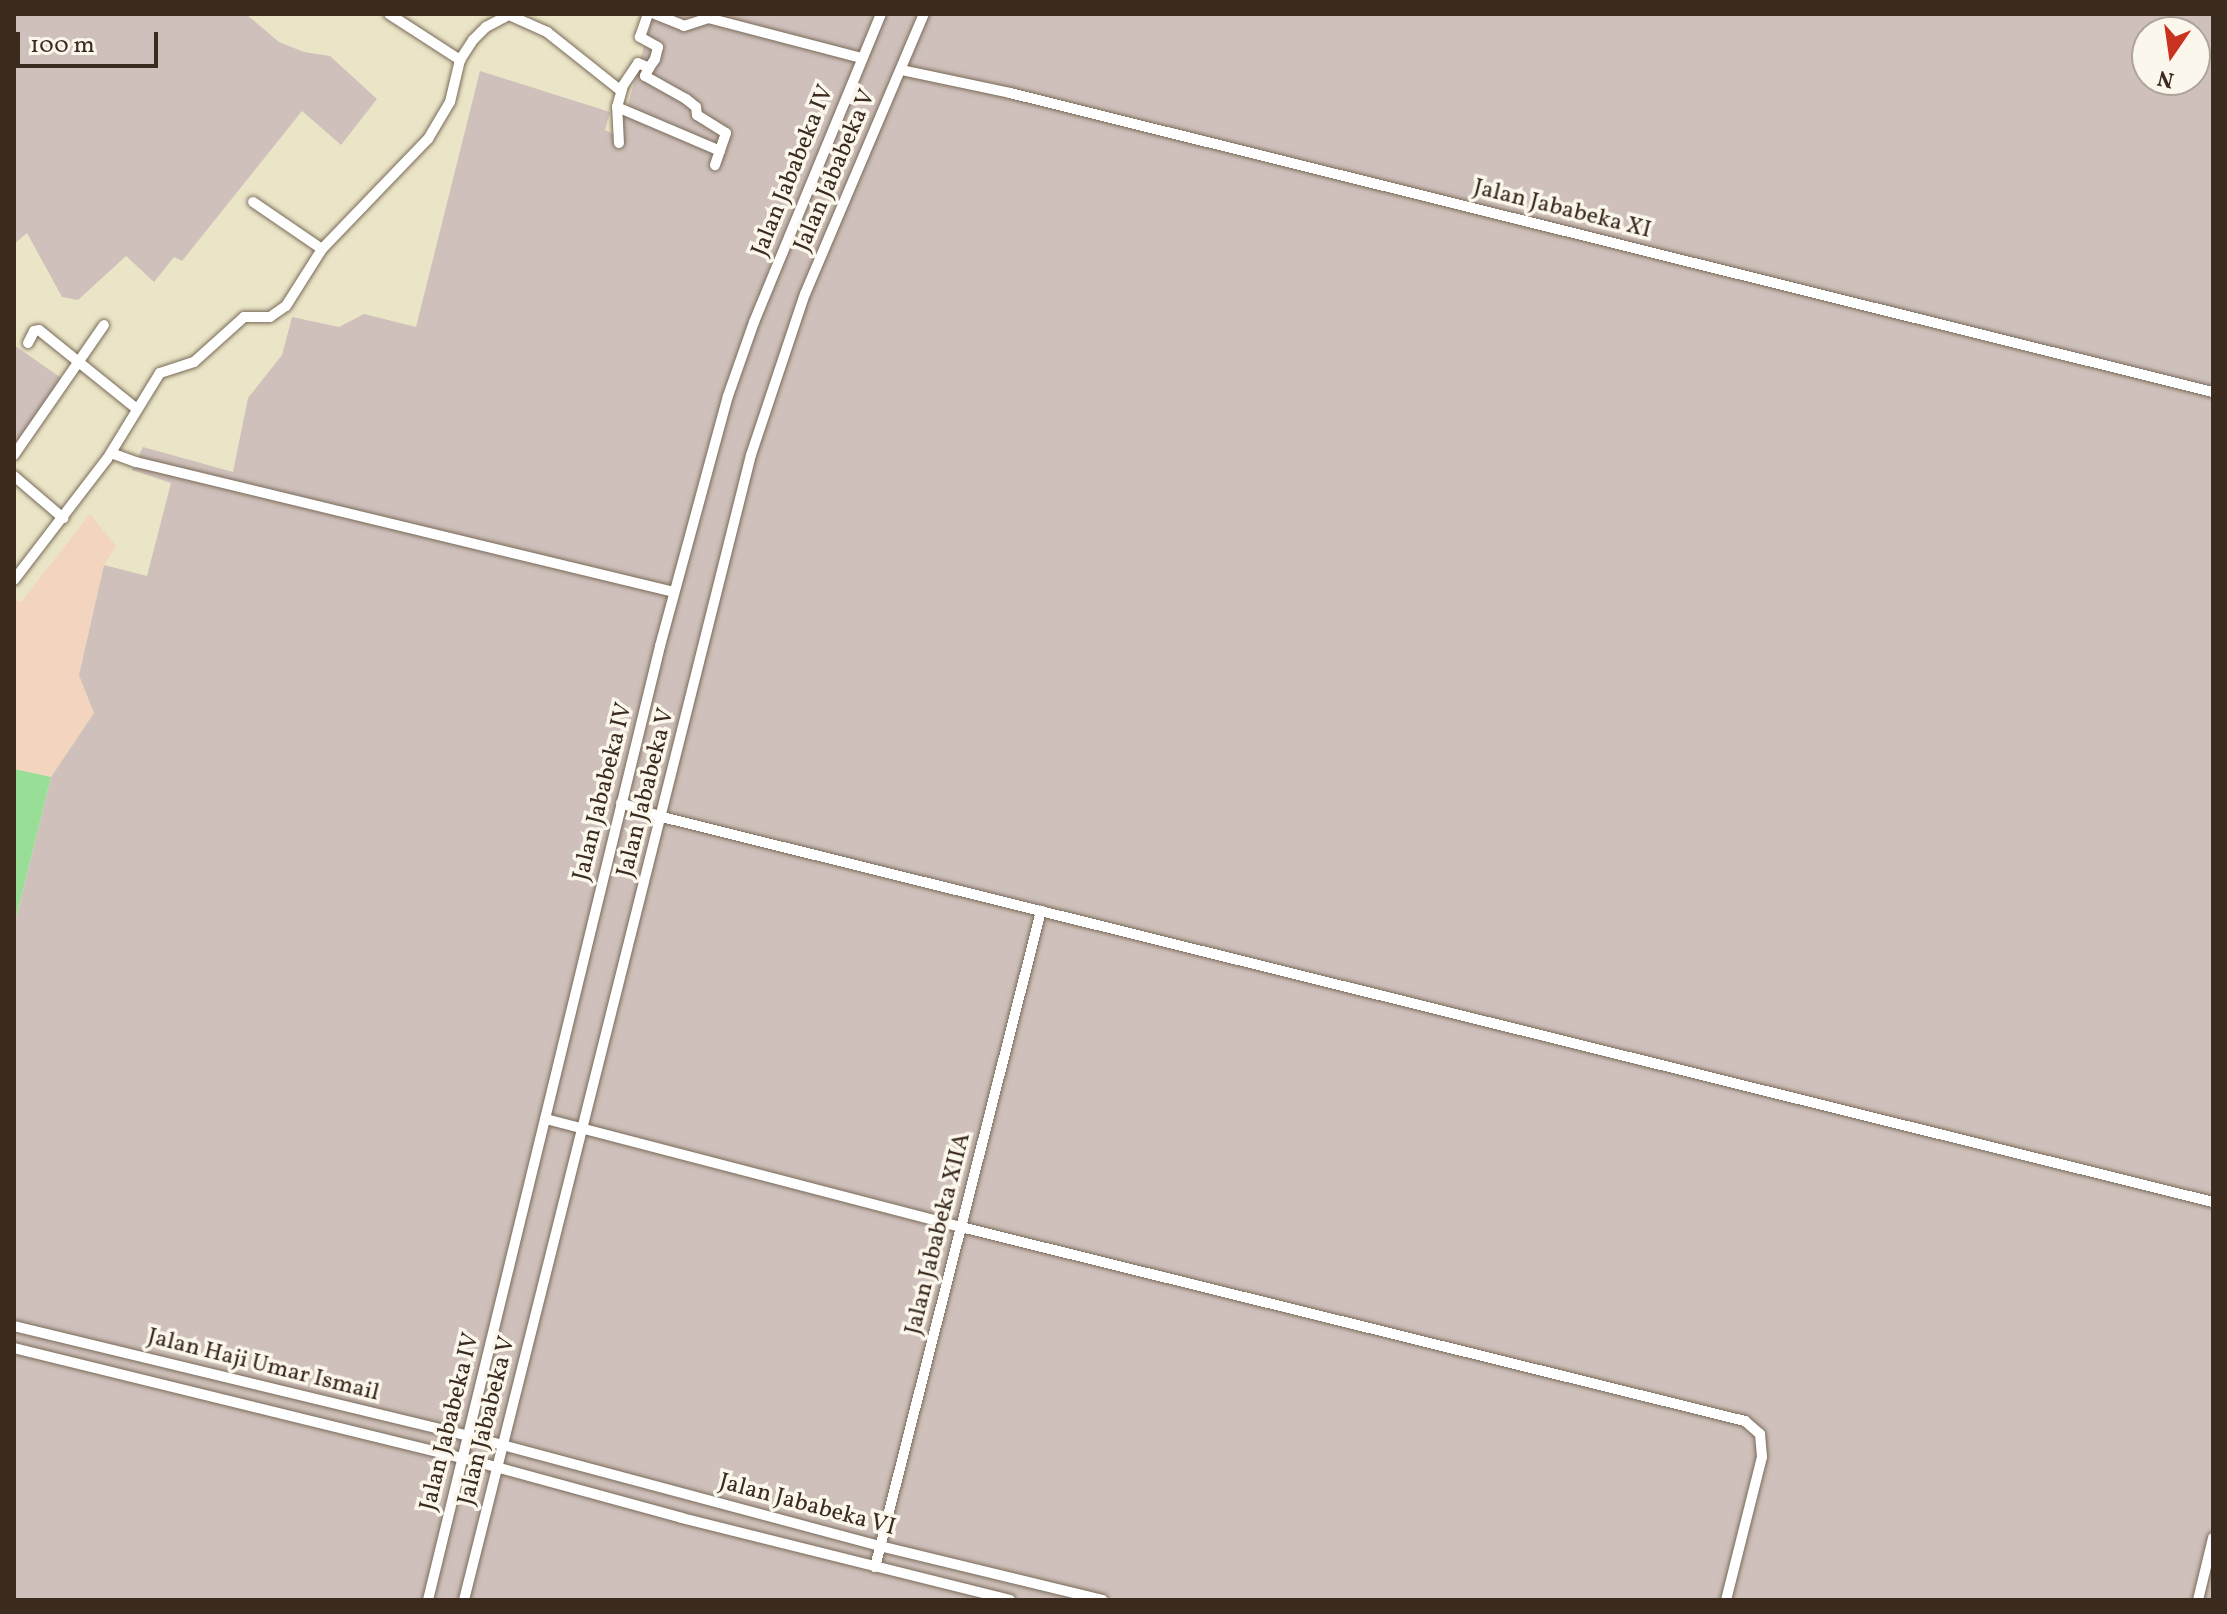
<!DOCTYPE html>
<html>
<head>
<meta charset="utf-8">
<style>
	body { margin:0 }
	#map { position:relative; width:2227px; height:1614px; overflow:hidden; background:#ebe5c7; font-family:Vollkorn,serif }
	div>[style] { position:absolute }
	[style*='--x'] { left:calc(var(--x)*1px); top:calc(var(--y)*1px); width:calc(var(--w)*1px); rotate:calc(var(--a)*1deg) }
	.built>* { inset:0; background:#f3d4bf }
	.industrial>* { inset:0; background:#cfc0bb }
	.green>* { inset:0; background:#98de97 }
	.roads { filter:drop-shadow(0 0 2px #796b59) drop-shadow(0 0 2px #796b59) }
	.minor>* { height:10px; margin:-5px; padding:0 5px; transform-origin:5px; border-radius:5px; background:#fff }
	span { translate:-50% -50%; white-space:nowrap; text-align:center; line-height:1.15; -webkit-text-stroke:7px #fbf7ec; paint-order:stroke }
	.street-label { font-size:24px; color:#3b2a1e }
	.frame { position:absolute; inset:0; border:16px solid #3b2a1e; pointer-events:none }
	.north { position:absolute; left:2131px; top:16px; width:80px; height:80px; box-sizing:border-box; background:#fbf7ec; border:2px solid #aea59a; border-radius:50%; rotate:193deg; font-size:22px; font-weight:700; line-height:32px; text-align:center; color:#3b2a1e }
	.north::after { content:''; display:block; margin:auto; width:28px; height:36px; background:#c8321e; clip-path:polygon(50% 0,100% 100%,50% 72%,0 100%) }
	.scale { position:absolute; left:16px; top:32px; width:142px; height:36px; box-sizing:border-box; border:4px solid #3b2a1e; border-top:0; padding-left:10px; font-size:24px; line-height:28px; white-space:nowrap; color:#3b2a1e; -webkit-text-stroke:6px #fbf7ec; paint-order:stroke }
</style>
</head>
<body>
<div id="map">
	<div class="built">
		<div style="clip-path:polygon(90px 514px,116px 546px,104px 565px,79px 674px,94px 713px,51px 777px,14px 769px,14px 599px,21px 602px)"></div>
	</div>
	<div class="industrial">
		<div style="clip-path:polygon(14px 14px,246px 14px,279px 42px,304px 52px,330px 56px,377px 99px,341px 145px,302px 111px,182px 261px,174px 257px,154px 282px,126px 256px,78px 300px,62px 297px,27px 233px,14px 244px)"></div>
		<div style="clip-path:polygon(evenodd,653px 14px,2213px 14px,2213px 1600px,14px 1600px,14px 927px,51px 777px,94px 713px,79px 675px,104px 565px,147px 576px,171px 483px,132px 470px,143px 447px,233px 472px,248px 398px,282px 355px,292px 317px,339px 327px,364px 314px,416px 327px,480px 71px,610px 112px,605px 130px,619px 137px,653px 14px,2147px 32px,2195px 32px,2195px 80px,2147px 80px,2147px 32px)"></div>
		<div style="clip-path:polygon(14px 345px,64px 380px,14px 448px)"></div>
	</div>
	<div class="green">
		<div style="clip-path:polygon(14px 769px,51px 777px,14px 926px)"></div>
	</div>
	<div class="roads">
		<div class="minor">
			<div style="--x:389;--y:14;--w:85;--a:32.9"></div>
			<div style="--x:655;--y:14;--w:31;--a:22"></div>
			<div style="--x:684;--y:26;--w:25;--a:-18"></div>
			<div style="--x:708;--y:18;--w:159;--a:14.6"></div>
			<div style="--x:509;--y:15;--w:42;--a:24.1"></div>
			<div style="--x:547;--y:32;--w:93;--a:38.5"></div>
			<div style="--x:620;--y:90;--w:32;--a:-56"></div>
			<div style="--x:638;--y:63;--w:12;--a:24"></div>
			<div style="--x:649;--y:68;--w:11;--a:-56"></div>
			<div style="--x:655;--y:59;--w:12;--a:-76"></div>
			<div style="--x:658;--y:47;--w:21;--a:-151"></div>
			<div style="--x:640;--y:37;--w:24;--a:-71"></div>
			<div style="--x:649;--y:68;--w:9;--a:117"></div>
			<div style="--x:645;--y:76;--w:47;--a:29.3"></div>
			<div style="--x:686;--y:99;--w:13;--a:39"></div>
			<div style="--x:696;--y:107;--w:8;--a:83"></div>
			<div style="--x:697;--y:115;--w:34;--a:32"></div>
			<div style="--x:726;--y:133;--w:34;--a:109"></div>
			<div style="--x:901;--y:70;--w:111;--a:11.9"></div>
			<div style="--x:1010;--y:93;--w:1240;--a:13.96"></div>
			<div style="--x:617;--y:107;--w:112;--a:23.1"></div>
			<div style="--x:619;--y:143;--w:36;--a:-93"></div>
			<div style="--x:617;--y:107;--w:19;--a:-74"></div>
			<div style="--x:253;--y:202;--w:83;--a:34.3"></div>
			<div style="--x:28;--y:343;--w:13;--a:-63"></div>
			<div style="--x:34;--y:331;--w:5;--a:-11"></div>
			<div style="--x:39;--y:330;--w:126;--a:38.9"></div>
			<div style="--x:111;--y:453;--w:27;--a:20"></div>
			<div style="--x:136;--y:462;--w:553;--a:13.58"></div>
			<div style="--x:14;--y:455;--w:158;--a:-55.3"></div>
			<div style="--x:14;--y:476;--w:65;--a:40.6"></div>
			<div style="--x:14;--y:580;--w:153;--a:-52.5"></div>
			<div style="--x:107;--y:459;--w:101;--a:-58.4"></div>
			<div style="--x:160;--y:373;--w:36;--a:-18"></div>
			<div style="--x:194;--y:362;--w:67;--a:-42"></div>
			<div style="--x:244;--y:317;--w:26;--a:0"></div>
			<div style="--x:270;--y:317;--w:19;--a:-35"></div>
			<div style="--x:286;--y:306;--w:67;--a:-57.7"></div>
			<div style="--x:322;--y:249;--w:153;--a:-46.1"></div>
			<div style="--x:428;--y:139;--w:43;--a:-59.3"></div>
			<div style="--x:450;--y:102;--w:43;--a:-76.6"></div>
			<div style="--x:460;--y:60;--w:24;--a:-57"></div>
			<div style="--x:473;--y:40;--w:18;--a:-45"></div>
			<div style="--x:486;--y:27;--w:27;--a:-28"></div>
			<div style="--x:621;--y:803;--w:43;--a:18.9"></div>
			<div style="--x:662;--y:817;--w:1598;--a:13.94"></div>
			<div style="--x:546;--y:1119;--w:429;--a:14.6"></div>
			<div style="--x:961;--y:1227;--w:808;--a:13.9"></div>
			<div style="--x:1745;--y:1421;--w:20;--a:41"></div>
			<div style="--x:1760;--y:1434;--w:23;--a:85"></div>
			<div style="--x:1762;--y:1457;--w:147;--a:104.1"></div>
			<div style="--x:14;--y:1326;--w:468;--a:13.6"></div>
			<div style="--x:469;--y:1436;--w:425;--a:15"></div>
			<div style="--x:880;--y:1546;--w:229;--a:13.6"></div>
			<div style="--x:14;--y:1348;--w:462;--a:13.8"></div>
			<div style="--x:463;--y:1458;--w:227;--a:15.3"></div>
			<div style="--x:682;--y:1518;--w:338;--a:14"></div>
			<div style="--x:875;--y:1567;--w:677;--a:-75.8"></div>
			<div style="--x:428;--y:1600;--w:982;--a:-76.33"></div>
			<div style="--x:660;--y:646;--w:259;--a:-74.8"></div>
			<div style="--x:728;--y:396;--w:78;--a:-70.6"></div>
			<div style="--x:754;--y:322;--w:333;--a:-67.6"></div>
			<div style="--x:464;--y:1600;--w:1180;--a:-75.93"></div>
			<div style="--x:751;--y:455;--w:170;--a:-71.5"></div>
			<div style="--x:805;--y:294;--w:304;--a:-67"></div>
			<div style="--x:2198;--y:1600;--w:64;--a:-76.4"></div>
		</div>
	</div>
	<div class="street-label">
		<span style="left:794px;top:171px;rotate:-68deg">Jalan Jababeka IV</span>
		<span style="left:836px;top:171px;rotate:-67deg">Jalan Jababeka V</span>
		<span style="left:1562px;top:210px;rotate:14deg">Jalan Jababeka XI</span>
		<span style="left:604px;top:792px;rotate:-76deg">Jalan Jababeka IV</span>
		<span style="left:647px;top:793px;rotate:-76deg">Jalan Jababeka V</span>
		<span style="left:939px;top:1234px;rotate:-76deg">Jalan Jababeka XIIA</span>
		<span style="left:263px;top:1366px;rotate:14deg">Jalan Haji Umar Ismail</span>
		<span style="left:488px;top:1421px;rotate:-76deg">Jalan Jababeka V</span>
		<span style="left:451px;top:1422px;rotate:-76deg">Jalan Jababeka IV</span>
		<span style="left:807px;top:1506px;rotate:15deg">Jalan Jababeka VI</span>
	</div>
	<div class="frame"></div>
	<div class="north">N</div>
	<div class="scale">100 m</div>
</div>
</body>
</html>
